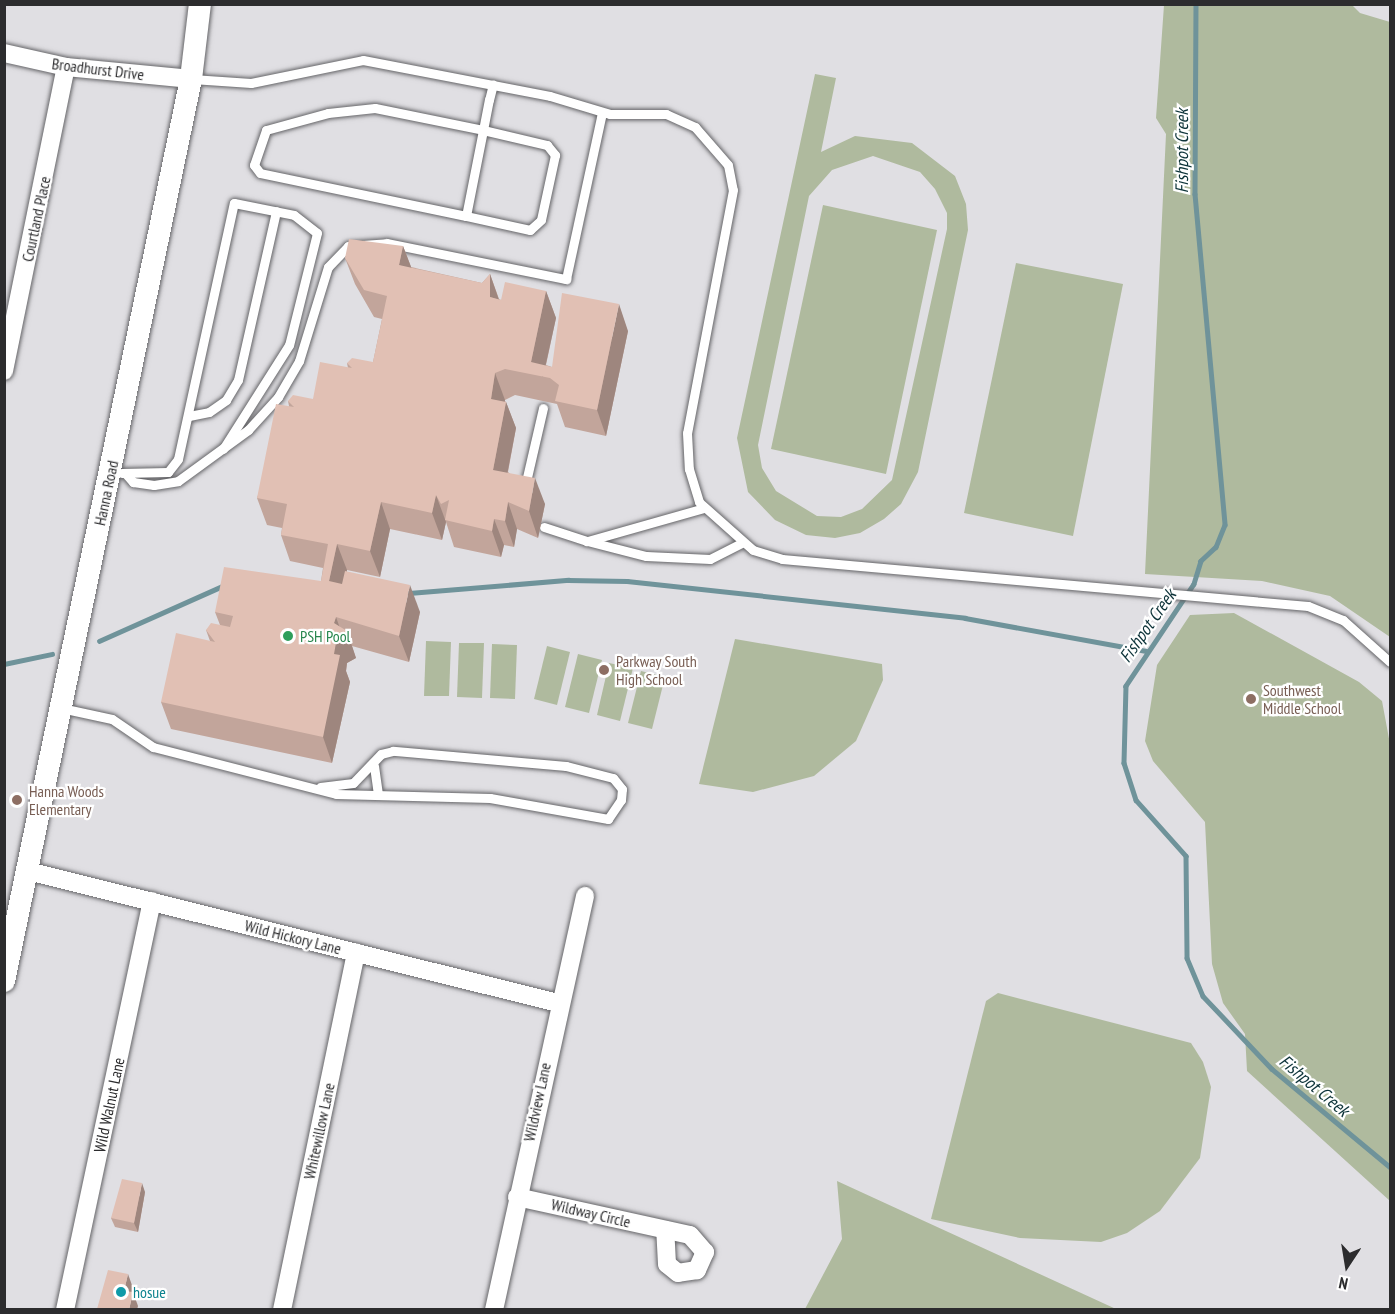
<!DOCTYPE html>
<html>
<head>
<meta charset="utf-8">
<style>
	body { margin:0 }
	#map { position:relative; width:1395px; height:1314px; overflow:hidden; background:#e0dfe3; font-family:"PT Sans Narrow",sans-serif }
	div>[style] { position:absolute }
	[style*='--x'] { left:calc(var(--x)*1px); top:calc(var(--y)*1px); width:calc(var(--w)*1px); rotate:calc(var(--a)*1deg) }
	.green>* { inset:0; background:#afba9e }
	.stream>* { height:4.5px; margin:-2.25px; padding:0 2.25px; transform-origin:2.25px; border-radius:2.25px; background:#6f939a }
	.roads { filter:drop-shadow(0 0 2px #656568) drop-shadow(0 0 2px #656568) }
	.service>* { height:9px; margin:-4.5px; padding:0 4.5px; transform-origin:4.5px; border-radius:4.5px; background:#fff }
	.minor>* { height:18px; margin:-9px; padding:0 9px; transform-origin:9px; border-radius:9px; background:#fff }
	.tertiary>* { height:22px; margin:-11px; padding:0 11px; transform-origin:11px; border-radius:11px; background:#fff }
	.wall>* { inset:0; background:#c2a59b }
	.shaded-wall>* { inset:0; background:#9e867e }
	.building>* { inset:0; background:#e1c0b4 }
	.dots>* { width:16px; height:16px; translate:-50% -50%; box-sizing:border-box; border:3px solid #fff; border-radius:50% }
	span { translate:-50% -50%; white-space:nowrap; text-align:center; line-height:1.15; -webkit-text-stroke:4.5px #fff; paint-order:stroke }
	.street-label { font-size:16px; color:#2c2c2e }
	.leisure-label { font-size:16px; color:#27864d }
	.left { translate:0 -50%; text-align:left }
	.education-label { font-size:16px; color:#785e54 }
	.culture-label { font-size:16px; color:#0d838f }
	.water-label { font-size:18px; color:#0d3339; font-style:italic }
	.frame { position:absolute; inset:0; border:6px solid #2c2c2e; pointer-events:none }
	.north { position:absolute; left:1317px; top:1236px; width:60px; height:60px; -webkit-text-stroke:4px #fff; paint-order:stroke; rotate:192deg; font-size:16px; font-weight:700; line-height:24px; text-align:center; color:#2c2c2e }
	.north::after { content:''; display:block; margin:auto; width:21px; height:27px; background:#2c2c2e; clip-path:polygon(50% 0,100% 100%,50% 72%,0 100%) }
</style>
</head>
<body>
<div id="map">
	<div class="green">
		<div style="clip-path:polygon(1164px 5px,1352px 5px,1360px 13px,1390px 22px,1390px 637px,1330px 596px,1262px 581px,1145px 574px,1166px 134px,1156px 118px)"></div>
		<div style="clip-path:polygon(evenodd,815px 74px,836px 78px,821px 152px,855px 136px,912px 143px,955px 176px,966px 204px,968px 230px,918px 472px,901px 504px,884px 519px,860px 533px,835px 538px,806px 535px,775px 520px,748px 492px,737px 438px,815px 74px,873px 156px,920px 172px,935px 189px,947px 213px,947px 229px,892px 480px,862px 509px,841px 517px,817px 516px,776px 491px,762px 468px,758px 445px,809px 196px,832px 170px,873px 156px)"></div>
		<div style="clip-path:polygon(823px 205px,937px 230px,886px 474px,771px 449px)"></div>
		<div style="clip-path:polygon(1016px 263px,1123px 284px,1073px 536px,964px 513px)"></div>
		<div style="clip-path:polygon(1234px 613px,1359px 682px,1382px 701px,1390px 744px,1390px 1201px,1247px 1071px,1245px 1034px,1223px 1003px,1212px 964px,1205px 822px,1153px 761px,1145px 741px,1157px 665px,1190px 615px)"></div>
		<div style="clip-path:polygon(735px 639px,882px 664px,883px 680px,856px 741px,814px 776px,753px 792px,699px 784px)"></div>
		<div style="clip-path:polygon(426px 641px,451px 642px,449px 696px,424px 696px)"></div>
		<div style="clip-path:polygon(459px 643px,484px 643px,482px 698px,457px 697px)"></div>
		<div style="clip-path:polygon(492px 644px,517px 645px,515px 699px,490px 698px)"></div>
		<div style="clip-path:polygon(547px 646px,570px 652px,557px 705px,534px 699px)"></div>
		<div style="clip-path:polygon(578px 654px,602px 660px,589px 713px,565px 707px)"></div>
		<div style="clip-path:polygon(609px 663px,633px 668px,620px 721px,597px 715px)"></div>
		<div style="clip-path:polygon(641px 671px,665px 677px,652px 729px,628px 723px)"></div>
		<div style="clip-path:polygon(998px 993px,1191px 1043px,1203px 1062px,1211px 1087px,1200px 1158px,1160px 1211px,1127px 1233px,1101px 1242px,1020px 1238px,931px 1219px,986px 1001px)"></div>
		<div style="clip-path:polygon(837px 1181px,911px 1215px,1116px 1309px,805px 1309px,842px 1239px)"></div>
	</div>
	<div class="stream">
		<div style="--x:1196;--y:4;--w:190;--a:90.3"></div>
		<div style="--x:1195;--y:194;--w:332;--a:84.8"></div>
		<div style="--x:1225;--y:525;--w:24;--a:112"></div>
		<div style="--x:1216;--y:547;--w:21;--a:137"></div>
		<div style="--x:1201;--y:561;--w:24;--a:107"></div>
		<div style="--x:1194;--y:584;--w:123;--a:123.7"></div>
		<div style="--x:1126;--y:686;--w:77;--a:91.5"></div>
		<div style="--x:1124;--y:763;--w:39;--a:72"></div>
		<div style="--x:1136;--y:800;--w:75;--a:48.2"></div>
		<div style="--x:1186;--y:856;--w:102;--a:89.4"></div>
		<div style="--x:1187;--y:958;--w:41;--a:67.2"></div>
		<div style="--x:1203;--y:996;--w:100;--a:46.6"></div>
		<div style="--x:1272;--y:1069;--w:153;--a:39.7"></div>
		<div style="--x:409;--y:593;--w:160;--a:-4.7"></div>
		<div style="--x:568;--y:580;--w:59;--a:1"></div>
		<div style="--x:627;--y:581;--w:340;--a:6.2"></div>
		<div style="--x:965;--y:618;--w:184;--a:10.3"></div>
		<div style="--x:99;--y:641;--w:138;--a:-24"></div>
		<div style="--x:4;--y:664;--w:49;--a:-11.8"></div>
	</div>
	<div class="roads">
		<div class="service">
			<div style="--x:192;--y:79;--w:59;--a:3.9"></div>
			<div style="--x:251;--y:83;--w:114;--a:-11.6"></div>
			<div style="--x:363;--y:60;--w:190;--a:10.9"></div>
			<div style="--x:550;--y:96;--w:63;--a:16.7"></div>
			<div style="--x:610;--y:114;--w:56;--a:0"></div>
			<div style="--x:666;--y:114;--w:32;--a:24"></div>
			<div style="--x:695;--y:127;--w:50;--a:49"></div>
			<div style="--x:728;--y:165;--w:25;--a:79"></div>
			<div style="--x:733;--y:190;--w:247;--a:100.7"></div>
			<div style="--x:687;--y:433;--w:36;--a:87"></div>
			<div style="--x:689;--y:469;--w:34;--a:73"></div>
			<div style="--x:699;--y:502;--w:72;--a:41.6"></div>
			<div style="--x:753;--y:550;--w:30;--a:17"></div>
			<div style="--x:782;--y:559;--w:528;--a:5.11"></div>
			<div style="--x:1308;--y:606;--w:38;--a:22"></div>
			<div style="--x:1343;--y:620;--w:63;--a:41.8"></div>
			<div style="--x:466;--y:216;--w:210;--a:-168.2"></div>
			<div style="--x:260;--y:173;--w:10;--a:-127"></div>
			<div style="--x:254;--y:165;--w:37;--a:-71"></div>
			<div style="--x:266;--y:130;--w:64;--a:-15.3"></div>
			<div style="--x:328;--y:113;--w:47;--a:-6.1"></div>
			<div style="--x:375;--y:108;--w:110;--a:11.5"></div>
			<div style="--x:483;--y:130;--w:66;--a:13.2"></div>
			<div style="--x:547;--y:145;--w:13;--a:51"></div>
			<div style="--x:555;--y:155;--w:66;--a:102.2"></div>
			<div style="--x:541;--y:220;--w:15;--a:138"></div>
			<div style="--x:530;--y:230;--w:66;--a:-167.7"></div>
			<div style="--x:466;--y:216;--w:88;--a:-78.8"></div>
			<div style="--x:483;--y:130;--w:31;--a:-79"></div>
			<div style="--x:489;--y:100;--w:16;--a:-76"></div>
			<div style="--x:189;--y:416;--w:20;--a:-11"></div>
			<div style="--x:209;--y:412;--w:21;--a:-35"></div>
			<div style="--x:226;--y:400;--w:23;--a:-59"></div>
			<div style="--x:238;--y:380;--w:173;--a:-77.3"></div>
			<div style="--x:122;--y:473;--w:46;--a:-1.2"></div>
			<div style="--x:168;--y:472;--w:16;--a:-52"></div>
			<div style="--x:178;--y:459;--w:262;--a:-77.7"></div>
			<div style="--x:234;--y:203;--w:61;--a:11.3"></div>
			<div style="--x:294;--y:215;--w:29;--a:38"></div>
			<div style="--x:317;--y:233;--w:115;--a:104"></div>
			<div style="--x:289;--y:345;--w:123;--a:122.4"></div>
			<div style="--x:126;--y:474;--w:11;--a:49"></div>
			<div style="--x:133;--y:482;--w:21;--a:8"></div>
			<div style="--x:154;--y:485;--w:24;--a:-9"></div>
			<div style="--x:178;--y:481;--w:87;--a:-36.1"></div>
			<div style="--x:248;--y:430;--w:45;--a:-47.7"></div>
			<div style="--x:278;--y:397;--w:42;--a:-59.7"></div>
			<div style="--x:299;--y:361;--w:98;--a:-72.9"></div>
			<div style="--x:328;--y:267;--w:29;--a:-46"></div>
			<div style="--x:348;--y:246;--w:39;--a:-4"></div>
			<div style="--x:387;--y:243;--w:183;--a:11.4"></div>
			<div style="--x:566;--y:279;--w:170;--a:-77.8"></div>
			<div style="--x:525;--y:486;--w:80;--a:-77"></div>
			<div style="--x:704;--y:508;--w:122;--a:164.2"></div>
			<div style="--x:587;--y:541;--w:61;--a:14.3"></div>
			<div style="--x:646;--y:556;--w:64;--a:2.7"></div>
			<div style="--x:710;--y:559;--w:37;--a:-27"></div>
			<div style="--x:544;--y:527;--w:45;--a:18"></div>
			<div style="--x:61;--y:708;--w:52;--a:12.2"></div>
			<div style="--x:112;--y:719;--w:50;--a:34.3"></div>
			<div style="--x:153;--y:747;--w:189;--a:14.4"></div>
			<div style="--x:336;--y:794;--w:154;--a:1.5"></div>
			<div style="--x:490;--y:798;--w:120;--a:10.1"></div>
			<div style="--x:608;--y:819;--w:23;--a:-56"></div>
			<div style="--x:621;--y:800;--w:11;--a:-85"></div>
			<div style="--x:622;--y:789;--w:14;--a:-129"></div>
			<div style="--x:613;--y:778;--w:49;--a:-165.7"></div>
			<div style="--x:566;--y:766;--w:174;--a:-175"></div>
			<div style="--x:393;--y:751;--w:12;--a:166"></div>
			<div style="--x:381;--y:754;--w:40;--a:134"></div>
			<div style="--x:353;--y:783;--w:33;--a:173"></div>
			<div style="--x:374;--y:766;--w:29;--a:82"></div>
		</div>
		<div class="minor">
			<div style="--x:4;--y:53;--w:64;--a:12.7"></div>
			<div style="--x:66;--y:67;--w:126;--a:5.5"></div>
			<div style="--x:4;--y:371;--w:310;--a:-78.5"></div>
			<div style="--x:28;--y:871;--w:546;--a:13.99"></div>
			<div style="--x:517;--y:1197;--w:177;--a:12.4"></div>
			<div style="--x:690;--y:1235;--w:23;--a:49"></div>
			<div style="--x:705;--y:1252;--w:20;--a:114"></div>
			<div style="--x:697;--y:1270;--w:19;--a:171"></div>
			<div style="--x:678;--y:1273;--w:14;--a:-141"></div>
			<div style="--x:667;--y:1264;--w:34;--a:-93"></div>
			<div style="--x:65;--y:1310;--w:418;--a:-78"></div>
			<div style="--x:282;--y:1310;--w:365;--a:-78.3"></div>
			<div style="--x:494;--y:1310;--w:424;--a:-77.6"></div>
		</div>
		<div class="tertiary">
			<div style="--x:4;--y:981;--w:921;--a:-78.29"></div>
			<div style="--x:191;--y:79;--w:76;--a:-83.2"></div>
		</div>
	</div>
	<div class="wall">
		<div style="clip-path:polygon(403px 246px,411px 267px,482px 283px,490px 274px,499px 299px,501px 300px,546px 291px,556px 318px,546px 365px,552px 367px,628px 331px,606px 436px,565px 427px,557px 404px,515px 395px,505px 400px,505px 401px,506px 402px,516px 428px,508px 472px,545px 504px,538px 538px,517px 529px,514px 547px,504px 545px,501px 557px,454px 547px,446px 522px,442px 540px,390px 529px,380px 577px,347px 570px,347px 572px,420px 612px,409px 662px,352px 646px,356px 658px,347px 663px,346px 671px,350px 682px,332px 763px,171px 729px,161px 702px,210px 641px,206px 630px,220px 625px,215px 612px,321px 581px,323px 568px,290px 561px,281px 535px,282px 528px,267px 525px,257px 498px,289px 406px,288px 401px,313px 399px,348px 368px,347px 363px,373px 362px,382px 319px,374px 317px,355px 284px,345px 258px)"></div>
		<div style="clip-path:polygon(145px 1192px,138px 1232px,115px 1227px,111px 1218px)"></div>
	</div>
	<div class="shaded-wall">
		<div style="clip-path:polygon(403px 246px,413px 272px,399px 265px)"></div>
		<div style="clip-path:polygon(490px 274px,499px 300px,490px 297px)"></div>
		<div style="clip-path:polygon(546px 291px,556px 318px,543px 377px,531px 362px)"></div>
		<div style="clip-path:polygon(619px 304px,628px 331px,606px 436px,597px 410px)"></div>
		<div style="clip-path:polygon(495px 373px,505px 400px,500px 425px,491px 399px)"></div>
		<div style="clip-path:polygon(506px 402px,516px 428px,503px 496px,493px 470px)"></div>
		<div style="clip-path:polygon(535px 478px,545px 504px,538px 538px,529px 511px)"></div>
		<div style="clip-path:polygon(436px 495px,446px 522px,442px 540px,432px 513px)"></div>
		<div style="clip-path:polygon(381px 502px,390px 529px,380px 577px,370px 551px)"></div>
		<div style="clip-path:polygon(508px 502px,517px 529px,514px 547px,505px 521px)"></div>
		<div style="clip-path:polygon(494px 519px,504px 545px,501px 557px,492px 531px)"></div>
		<div style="clip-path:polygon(337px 544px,347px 570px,338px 608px,329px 581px)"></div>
		<div style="clip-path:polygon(410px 585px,420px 612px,409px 662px,399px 636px)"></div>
		<div style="clip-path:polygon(336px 617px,342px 634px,347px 631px,356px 658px,347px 663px,346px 671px,350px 682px,332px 763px,323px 737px,334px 623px)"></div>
		<div style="clip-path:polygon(142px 1183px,145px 1192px,138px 1232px,134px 1223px)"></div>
		<div style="clip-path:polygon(128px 1274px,133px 1288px,129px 1305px,124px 1291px)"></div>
		<div style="clip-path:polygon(133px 1292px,138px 1306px,137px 1310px,129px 1310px)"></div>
	</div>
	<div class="building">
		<div style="clip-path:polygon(349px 239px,403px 246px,399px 265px,482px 283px,490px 274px,490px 297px,501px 300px,505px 282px,546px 291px,531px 362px,552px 367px,562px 293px,619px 304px,597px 410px,555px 401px,559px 385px,550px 378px,505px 369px,495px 373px,491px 399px,506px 402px,493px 470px,535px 478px,529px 511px,508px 502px,505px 521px,494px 519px,492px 531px,445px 520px,449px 500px,441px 504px,436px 495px,432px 513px,381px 502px,370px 551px,337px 544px,329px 581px,342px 584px,345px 571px,410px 585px,399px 636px,336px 617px,334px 623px,347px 631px,337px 637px,334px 654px,340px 655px,323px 737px,161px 702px,176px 633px,215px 642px,206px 630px,211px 623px,230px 627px,233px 616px,215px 612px,224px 567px,321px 581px,328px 544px,281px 535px,287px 504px,257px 498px,276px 404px,294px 407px,288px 401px,293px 395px,313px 399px,320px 362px,352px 368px,347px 363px,352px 358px,373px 362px,387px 296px,364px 290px,345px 258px)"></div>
		<div style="clip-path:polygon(122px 1179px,142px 1183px,134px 1223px,111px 1218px)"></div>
		<div style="clip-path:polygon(108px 1270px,128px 1274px,124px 1291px,133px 1292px,129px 1310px,97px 1309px)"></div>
	</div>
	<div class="dots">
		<div style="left:288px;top:636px;background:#2e9e5b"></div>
		<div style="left:604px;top:670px;background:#8d6e63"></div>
		<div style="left:1251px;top:699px;background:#8d6e63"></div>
		<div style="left:17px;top:800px;background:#8d6e63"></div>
		<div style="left:121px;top:1292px;background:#0f9aa8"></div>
	</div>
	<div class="street-label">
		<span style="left:98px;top:69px;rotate:7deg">Broadhurst Drive</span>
		<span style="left:36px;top:219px;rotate:-78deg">Courtland Place</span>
		<span style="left:106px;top:493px;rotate:-78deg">Hanna Road</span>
		<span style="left:293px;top:937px;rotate:14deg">Wild Hickory Lane</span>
		<span style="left:537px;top:1102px;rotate:-78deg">Wildview Lane</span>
		<span style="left:109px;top:1105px;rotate:-78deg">Wild Walnut Lane</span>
		<span style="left:319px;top:1131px;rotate:-78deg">Whitewillow Lane</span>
		<span style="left:591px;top:1213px;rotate:13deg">Wildway Circle</span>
	</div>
	<div class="leisure-label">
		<span class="left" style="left:300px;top:636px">PSH Pool</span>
	</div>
	<div class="education-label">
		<span class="left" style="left:616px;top:670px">Parkway South<br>High School</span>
		<span class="left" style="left:1263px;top:699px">Southwest<br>Middle School</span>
		<span class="left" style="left:29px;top:800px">Hanna Woods<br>Elementary</span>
	</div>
	<div class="culture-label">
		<span class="left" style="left:133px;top:1292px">hosue</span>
	</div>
	<div class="water-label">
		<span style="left:1182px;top:151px;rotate:-90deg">Fishpot Creek</span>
		<span style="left:1148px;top:626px;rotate:-55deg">Fishpot Creek</span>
		<span style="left:1314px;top:1086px;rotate:40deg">Fishpot Creek</span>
	</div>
	<div class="frame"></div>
	<div class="north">N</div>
</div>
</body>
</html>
